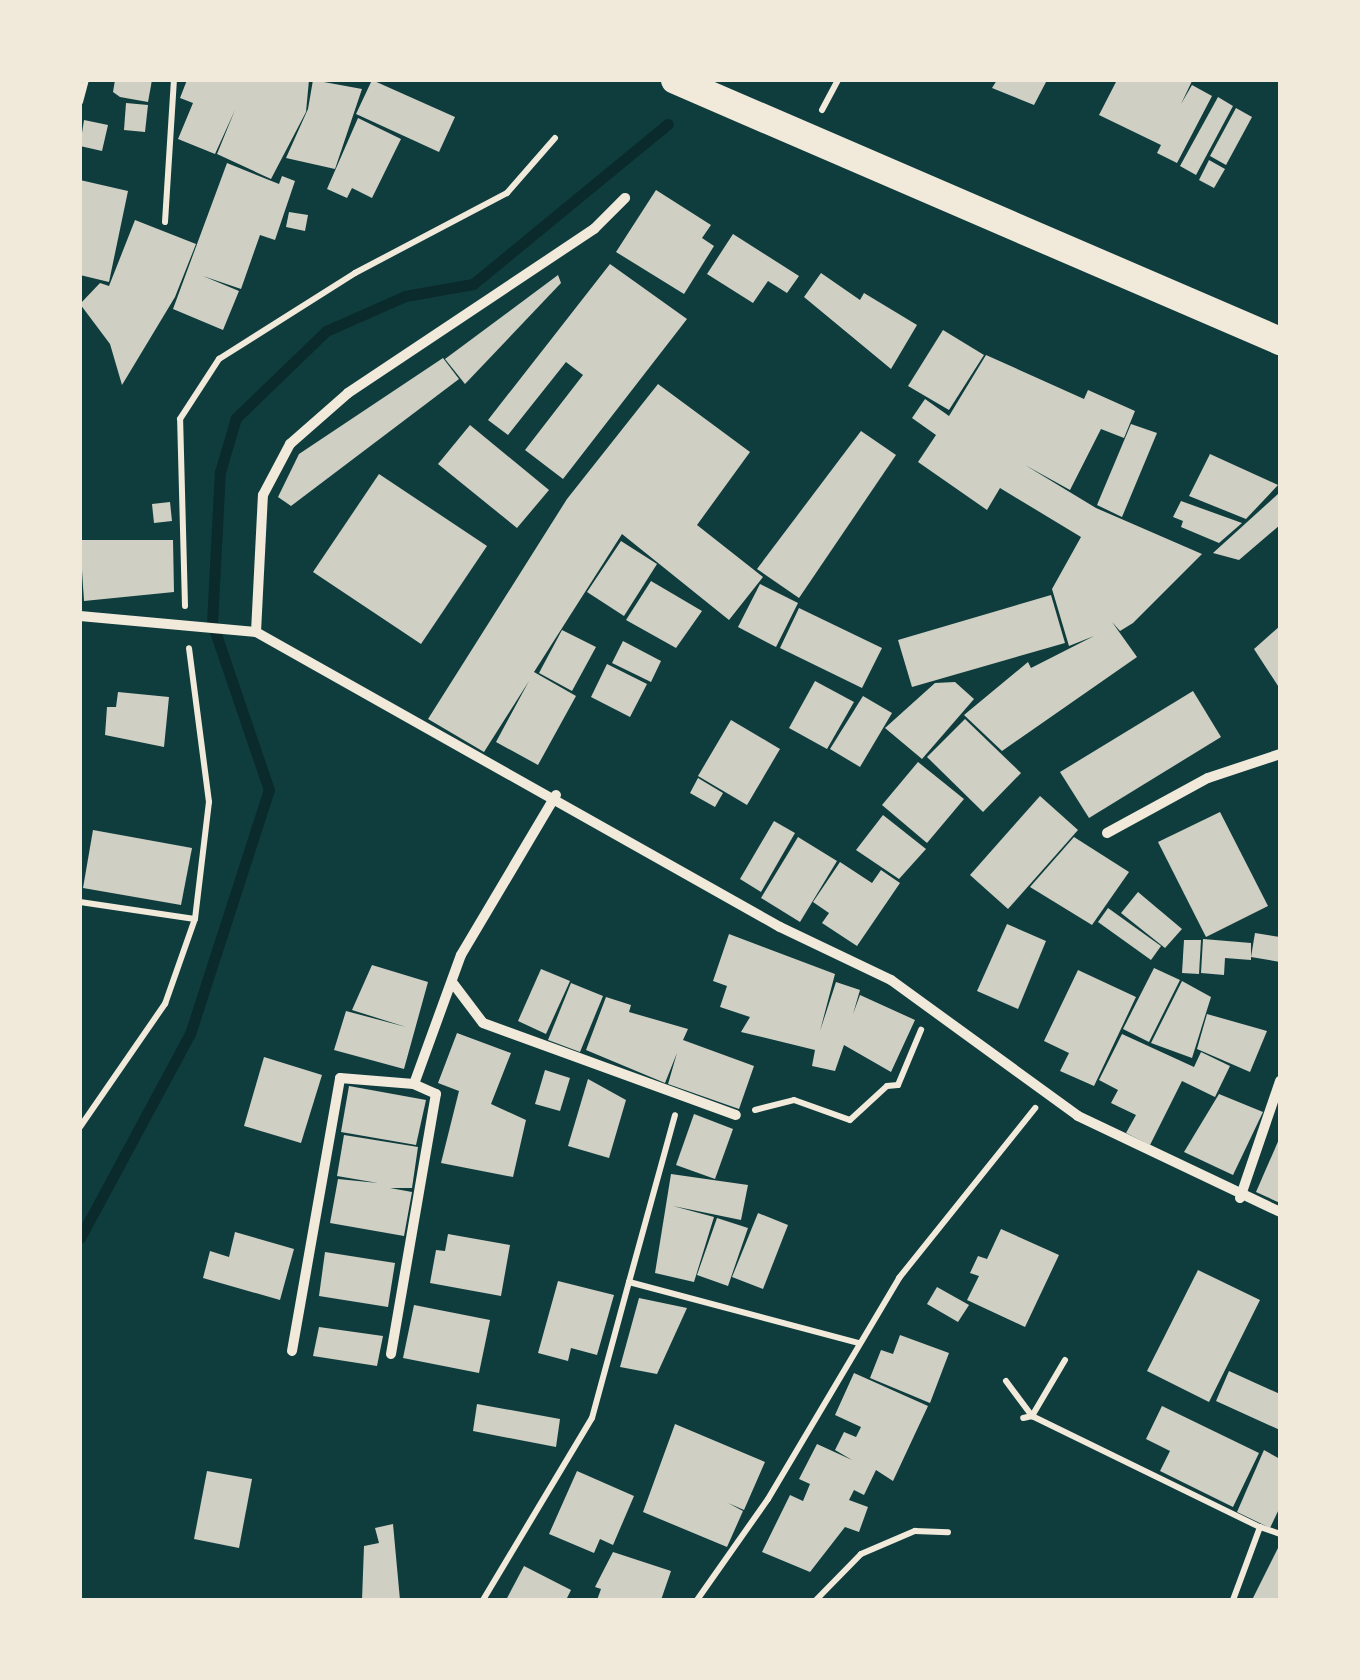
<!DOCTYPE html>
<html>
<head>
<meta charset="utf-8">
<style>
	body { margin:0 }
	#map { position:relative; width:1360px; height:1680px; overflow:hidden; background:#0f3d3e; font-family:Signika,sans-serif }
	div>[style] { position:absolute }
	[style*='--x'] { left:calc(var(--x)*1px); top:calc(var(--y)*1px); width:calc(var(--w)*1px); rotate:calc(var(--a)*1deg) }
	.stream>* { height:11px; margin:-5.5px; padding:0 5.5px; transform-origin:5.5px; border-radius:5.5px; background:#0a2a2b }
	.building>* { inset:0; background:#cfcfc3 }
	.path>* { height:6px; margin:-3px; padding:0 3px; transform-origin:3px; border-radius:3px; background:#f1e9da }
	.minor>* { height:10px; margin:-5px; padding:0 5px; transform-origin:5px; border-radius:5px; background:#f1e9da }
	.trunk>* { height:28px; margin:-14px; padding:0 14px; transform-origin:14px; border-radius:14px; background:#f1e9da }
	span { translate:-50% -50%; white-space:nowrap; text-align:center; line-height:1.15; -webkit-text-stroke:9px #f1e9da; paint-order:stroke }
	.frame { position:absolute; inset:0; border:82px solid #f1e9da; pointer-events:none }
</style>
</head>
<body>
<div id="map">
	<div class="stream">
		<div style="--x:80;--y:1238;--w:232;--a:-61.7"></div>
		<div style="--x:190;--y:1034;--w:256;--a:-72.1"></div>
		<div style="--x:269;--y:790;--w:176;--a:-108.8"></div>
		<div style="--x:212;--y:623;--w:151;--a:-87"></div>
		<div style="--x:220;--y:472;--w:56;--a:-73.5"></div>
		<div style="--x:236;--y:418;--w:125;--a:-44"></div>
		<div style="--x:326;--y:331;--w:86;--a:-23.9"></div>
		<div style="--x:405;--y:296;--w:69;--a:-10"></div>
		<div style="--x:473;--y:284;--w:252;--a:-39.4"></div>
	</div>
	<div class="building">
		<div style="clip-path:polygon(115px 80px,152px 80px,148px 102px,120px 97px,113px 92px)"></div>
		<div style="clip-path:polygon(187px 80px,309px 80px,306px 112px,271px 179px,217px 154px,235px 110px,215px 154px,178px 139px,193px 103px,180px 98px)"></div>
		<div style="clip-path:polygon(313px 80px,362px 89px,335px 169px,286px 158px,308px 109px)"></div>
		<div style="clip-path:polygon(372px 80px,455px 117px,439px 152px,356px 114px)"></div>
		<div style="clip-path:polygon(997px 80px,1042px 80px,1046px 82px,1034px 105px,992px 88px)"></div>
		<div style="clip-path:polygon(1117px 80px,1203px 80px,1192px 81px,1181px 104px,1192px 85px,1212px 96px,1177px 163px,1157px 153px,1161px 145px,1099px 115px)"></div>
		<div style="clip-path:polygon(1218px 97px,1233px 106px,1196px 175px,1180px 166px)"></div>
		<div style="clip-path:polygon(126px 103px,148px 105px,145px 132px,124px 130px)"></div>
		<div style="clip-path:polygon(1236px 108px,1252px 117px,1226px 165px,1210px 156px)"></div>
		<div style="clip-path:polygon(358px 118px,401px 139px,372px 198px,352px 188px,347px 198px,327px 189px)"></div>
		<div style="clip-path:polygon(84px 120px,108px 125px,102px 151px,80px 146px)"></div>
		<div style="clip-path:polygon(1209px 160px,1225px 169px,1214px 188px,1199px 180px)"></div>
		<div style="clip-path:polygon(227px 163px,279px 184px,282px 176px,295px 181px,275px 240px,260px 235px,241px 289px,203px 276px,239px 291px,223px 330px,173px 309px)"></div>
		<div style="clip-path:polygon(80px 180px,128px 191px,109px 282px,80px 275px)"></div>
		<div style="clip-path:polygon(656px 190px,711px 225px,702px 238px,714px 246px,684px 294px,616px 252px)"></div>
		<div style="clip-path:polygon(289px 212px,308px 215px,305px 231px,286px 227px)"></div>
		<div style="clip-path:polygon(135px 220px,196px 244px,175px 297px,122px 385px,110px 344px,80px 304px,100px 283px,109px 286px)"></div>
		<div style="clip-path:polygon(733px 234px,799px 276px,787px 293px,768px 281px,753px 303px,707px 274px)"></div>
		<div style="clip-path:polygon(610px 264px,687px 319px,563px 479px,525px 450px,583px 375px,566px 362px,508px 435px,488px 420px)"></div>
		<div style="clip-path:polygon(821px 273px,860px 300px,864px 293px,917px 325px,891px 369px,804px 297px)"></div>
		<div style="clip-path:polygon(558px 275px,561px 283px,465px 384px,445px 359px)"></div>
		<div style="clip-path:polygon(943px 330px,984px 355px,949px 410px,908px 386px)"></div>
		<div style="clip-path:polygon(986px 355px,1084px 399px,1088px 390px,1135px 411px,1124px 438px,1101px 429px,1070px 490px,1025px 465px,1096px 508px,1202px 554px,1133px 623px,1120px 631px,1112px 622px,1137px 657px,1002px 751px,964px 715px,1028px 662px,1031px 668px,1094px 636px,1069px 646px,1052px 589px,1081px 537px,1000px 488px,987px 510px,918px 462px,936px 435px,912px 418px,925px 399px,949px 416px)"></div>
		<div style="clip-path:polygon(443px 358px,459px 379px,291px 506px,278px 497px,299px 454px)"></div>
		<div style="clip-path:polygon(658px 384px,750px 452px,697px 525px,763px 577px,729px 620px,622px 534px,534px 672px,576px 696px,538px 765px,496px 742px,529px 681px,484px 752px,428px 719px,567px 499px)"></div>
		<div style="clip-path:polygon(1131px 424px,1157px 433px,1122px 517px,1097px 505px)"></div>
		<div style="clip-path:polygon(470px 425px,549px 490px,517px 528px,438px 464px)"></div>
		<div style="clip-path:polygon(861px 431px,896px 455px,799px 598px,757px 569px)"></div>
		<div style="clip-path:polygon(1210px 454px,1278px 485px,1246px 519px,1189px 496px)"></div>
		<div style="clip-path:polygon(379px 474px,487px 546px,421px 644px,313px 572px)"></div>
		<div style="clip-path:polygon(1278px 494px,1280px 525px,1239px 560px,1213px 553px)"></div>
		<div style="clip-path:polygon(1181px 501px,1242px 523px,1219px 543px,1181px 527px,1183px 521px,1173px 517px)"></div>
		<div style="clip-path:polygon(170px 502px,172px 521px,154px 523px,152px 504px)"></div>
		<div style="clip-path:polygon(80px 540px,173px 540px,174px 592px,84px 601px)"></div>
		<div style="clip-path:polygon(621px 541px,657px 564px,624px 616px,587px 592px)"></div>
		<div style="clip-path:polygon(651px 581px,702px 611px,676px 648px,626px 620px)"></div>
		<div style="clip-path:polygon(760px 584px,798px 603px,776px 647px,738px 627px)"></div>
		<div style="clip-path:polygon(1051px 595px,1065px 643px,912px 687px,898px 640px)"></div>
		<div style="clip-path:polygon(799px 608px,882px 648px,862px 688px,780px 648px)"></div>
		<div style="clip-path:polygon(1280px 626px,1280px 689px,1254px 649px)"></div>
		<div style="clip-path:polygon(562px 630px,596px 647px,572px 691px,539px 673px)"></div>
		<div style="clip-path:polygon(623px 641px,661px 661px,651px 682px,612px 663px)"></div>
		<div style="clip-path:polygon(607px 664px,647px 684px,630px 717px,591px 697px)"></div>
		<div style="clip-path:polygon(815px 681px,854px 702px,827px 749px,789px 728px)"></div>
		<div style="clip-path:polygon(955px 682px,974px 699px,922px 759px,885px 728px,935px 683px)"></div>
		<div style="clip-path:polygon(1193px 691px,1221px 737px,1089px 818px,1060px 772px)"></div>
		<div style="clip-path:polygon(118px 692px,169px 697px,164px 747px,105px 735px,107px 707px,116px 707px)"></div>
		<div style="clip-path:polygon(863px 696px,892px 713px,860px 767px,830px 749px)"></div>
		<div style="clip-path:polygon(965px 719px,1021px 773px,983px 812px,927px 757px)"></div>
		<div style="clip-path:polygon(731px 720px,780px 749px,747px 805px,698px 776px)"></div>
		<div style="clip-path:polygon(918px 762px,964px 799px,927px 843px,882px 805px)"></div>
		<div style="clip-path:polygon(698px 778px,723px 793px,715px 807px,690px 793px)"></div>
		<div style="clip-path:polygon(1040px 796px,1078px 830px,1008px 909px,970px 875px)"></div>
		<div style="clip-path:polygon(1220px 812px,1268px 906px,1206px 937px,1158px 842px)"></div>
		<div style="clip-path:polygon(883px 815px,926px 849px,899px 879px,856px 850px)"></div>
		<div style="clip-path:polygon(774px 821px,795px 833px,761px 892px,740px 879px)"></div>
		<div style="clip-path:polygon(93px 830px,192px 848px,181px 905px,83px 888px)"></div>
		<div style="clip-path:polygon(798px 837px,837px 861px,800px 922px,761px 898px)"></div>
		<div style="clip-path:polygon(1074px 837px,1129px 872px,1092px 925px,1030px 887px)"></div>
		<div style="clip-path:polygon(840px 862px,872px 883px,881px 870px,900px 883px,857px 946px,822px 923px,829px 913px,813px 902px)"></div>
		<div style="clip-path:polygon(1138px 892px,1182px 929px,1165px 948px,1121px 913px)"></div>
		<div style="clip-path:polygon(1108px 908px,1161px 946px,1151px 960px,1098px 922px)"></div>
		<div style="clip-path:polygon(1007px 924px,1046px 941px,1018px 1009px,977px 991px)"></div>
		<div style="clip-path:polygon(1255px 933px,1280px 937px,1280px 962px,1251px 957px)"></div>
		<div style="clip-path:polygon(729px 934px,835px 974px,820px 1031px,836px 982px,860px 990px,853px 1014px,860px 995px,915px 1020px,891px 1072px,844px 1045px,835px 1071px,812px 1066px,815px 1050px,741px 1032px,750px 1017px,720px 1007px,727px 986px,713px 981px)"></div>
		<div style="clip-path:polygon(1203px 939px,1251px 943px,1251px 960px,1225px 958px,1224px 975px,1201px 973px)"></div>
		<div style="clip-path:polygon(1184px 940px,1201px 940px,1199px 974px,1182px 973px)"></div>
		<div style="clip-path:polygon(372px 965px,428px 982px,404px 1069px,334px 1050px,346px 1011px,406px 1027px,352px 1010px)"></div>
		<div style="clip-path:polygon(1154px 968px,1180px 980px,1149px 1042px,1123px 1029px)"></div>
		<div style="clip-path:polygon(541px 969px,570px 981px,546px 1034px,518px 1021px)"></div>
		<div style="clip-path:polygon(1078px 970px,1136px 997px,1094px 1086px,1060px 1071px,1069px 1053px,1044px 1041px)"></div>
		<div style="clip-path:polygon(1182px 981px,1211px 997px,1192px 1058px,1151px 1043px)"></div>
		<div style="clip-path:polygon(571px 983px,603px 996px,580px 1052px,548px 1040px)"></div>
		<div style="clip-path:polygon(606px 997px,631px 1005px,629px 1012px,688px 1029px,683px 1040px,754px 1066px,739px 1109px,668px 1084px,677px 1053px,665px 1083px,586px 1050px)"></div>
		<div style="clip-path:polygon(1207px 1014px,1267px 1031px,1250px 1072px,1197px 1049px)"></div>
		<div style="clip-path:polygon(457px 1033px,511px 1053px,491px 1104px,526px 1120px,513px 1177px,441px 1163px,459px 1091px,438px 1083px)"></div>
		<div style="clip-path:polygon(1122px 1034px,1194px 1067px,1201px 1052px,1230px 1066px,1215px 1097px,1182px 1081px,1150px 1145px,1126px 1133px,1136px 1115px,1111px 1103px,1118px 1090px,1099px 1080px)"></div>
		<div style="clip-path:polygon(264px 1057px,322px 1075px,301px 1143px,244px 1126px)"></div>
		<div style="clip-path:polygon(545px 1070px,570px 1078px,560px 1111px,535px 1104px)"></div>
		<div style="clip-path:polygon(588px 1079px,626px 1100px,609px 1158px,568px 1146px)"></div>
		<div style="clip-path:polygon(349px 1086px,426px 1100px,416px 1145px,341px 1132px)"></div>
		<div style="clip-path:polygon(1219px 1094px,1263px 1112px,1233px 1175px,1184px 1152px)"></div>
		<div style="clip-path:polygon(694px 1114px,733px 1129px,715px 1179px,676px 1165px)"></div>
		<div style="clip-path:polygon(344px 1135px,418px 1147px,412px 1188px,390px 1188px,412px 1192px,404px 1236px,330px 1223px,338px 1179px,378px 1183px,337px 1176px)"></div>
		<div style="clip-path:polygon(1280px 1137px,1280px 1203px,1256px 1192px)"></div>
		<div style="clip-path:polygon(671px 1174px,748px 1185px,741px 1220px,673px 1206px,714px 1217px,694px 1282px,655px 1273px)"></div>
		<div style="clip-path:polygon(758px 1213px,788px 1225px,763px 1289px,732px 1277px)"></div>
		<div style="clip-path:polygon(717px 1218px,748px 1228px,728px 1286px,697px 1275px)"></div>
		<div style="clip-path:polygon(1001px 1229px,1059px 1255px,1025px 1327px,967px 1300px,979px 1276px,970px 1273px,978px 1256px,987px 1259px)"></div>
		<div style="clip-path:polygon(235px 1232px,294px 1249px,280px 1300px,203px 1278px,210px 1251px,229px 1257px)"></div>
		<div style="clip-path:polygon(448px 1234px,510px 1245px,501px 1296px,430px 1283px,436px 1250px,445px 1251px)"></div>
		<div style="clip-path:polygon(325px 1252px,395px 1263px,388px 1307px,319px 1296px)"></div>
		<div style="clip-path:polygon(1198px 1270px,1260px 1300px,1209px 1402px,1147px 1371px)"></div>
		<div style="clip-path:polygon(558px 1281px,614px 1295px,597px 1355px,571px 1348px,568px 1361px,538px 1353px)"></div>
		<div style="clip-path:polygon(937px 1287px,969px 1305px,958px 1322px,927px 1304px)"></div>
		<div style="clip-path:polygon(639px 1298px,687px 1308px,657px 1374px,620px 1367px)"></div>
		<div style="clip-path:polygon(414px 1305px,490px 1320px,479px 1373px,403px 1358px)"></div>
		<div style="clip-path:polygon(319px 1327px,383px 1336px,377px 1366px,313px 1356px)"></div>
		<div style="clip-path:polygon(900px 1335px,949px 1353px,930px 1403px,870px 1378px,881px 1350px,893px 1354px)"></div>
		<div style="clip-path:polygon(1229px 1371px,1280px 1394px,1280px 1430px,1216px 1401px)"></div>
		<div style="clip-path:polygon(854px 1373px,928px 1406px,893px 1481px,876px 1470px,864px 1495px,854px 1490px,849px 1500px,868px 1507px,859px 1532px,845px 1527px,810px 1572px,762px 1552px,790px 1495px,803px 1501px,810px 1484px,799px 1479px,817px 1444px,852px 1460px,835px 1450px,844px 1432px,856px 1437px,861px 1427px,835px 1415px)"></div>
		<div style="clip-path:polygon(477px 1404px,560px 1419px,556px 1447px,473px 1431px)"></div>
		<div style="clip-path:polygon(1162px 1406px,1259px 1453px,1233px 1507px,1160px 1471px,1170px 1451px,1146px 1439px)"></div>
		<div style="clip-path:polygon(675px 1424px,765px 1462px,744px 1510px,728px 1503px,743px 1511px,727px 1547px,643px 1512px)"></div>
		<div style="clip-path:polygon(1264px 1450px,1280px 1459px,1280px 1507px,1270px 1528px,1237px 1512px)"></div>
		<div style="clip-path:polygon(207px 1471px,252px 1479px,239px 1548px,194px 1539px)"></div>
		<div style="clip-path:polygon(577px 1471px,634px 1496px,613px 1545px,600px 1539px,594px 1553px,549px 1534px)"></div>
		<div style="clip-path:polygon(393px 1524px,400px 1600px,362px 1600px,364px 1546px,379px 1543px,375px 1528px)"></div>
		<div style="clip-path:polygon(1280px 1544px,1280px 1600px,1252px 1600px)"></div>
		<div style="clip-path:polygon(613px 1552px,671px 1571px,661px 1600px,597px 1600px,601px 1589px,595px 1587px)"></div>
		<div style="clip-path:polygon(524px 1566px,571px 1590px,566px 1600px,506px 1600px)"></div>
	</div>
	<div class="path">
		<div style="--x:80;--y:102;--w:23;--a:-75"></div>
		<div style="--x:822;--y:110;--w:34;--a:-62"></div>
		<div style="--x:165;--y:222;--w:142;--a:-86.4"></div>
		<div style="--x:185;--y:606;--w:187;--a:-91.5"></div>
		<div style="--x:180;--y:419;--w:72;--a:-57"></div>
		<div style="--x:219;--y:359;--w:161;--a:-32.3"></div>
		<div style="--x:355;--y:273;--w:172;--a:-27.8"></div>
		<div style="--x:507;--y:193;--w:73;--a:-48.9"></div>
		<div style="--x:80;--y:902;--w:116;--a:8.4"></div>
		<div style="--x:755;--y:1110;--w:40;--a:-14.4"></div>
		<div style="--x:794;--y:1100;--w:59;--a:19.7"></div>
		<div style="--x:850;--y:1120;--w:50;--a:-42.6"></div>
		<div style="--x:887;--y:1086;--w:11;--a:-5"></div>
		<div style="--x:898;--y:1085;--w:60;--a:-67.3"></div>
		<div style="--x:80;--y:1127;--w:150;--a:-55.4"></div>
		<div style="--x:165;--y:1004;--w:90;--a:-70.6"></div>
		<div style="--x:195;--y:919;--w:118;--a:-83.2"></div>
		<div style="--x:209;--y:802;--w:155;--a:-97.4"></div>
		<div style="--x:629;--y:1282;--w:173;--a:-74.6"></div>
		<div style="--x:1065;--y:1360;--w:65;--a:120.5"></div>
		<div style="--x:1032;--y:1416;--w:254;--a:26"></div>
		<div style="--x:1260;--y:1527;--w:78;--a:110.3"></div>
		<div style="--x:1006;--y:1381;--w:44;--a:53.4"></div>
		<div style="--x:1032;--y:1416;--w:9;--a:167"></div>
		<div style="--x:1260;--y:1527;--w:21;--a:19"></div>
		<div style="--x:483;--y:1600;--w:212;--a:-59.1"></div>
		<div style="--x:592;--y:1418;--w:141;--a:-74.8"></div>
		<div style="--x:629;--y:1282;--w:238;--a:14.9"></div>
		<div style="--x:697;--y:1600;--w:123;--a:-54.9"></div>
		<div style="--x:768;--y:1499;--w:257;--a:-59.3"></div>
		<div style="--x:899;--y:1278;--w:218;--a:-51.3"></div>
		<div style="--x:816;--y:1600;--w:64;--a:-45.6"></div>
		<div style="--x:861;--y:1554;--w:59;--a:-23.1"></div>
		<div style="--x:915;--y:1531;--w:33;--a:2"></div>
	</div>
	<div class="minor">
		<div style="--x:80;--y:616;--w:177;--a:5.2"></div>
		<div style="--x:256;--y:632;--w:601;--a:29.38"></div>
		<div style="--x:780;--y:927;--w:123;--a:25.5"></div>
		<div style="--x:891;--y:980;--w:231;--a:36"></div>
		<div style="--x:1078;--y:1116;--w:224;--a:25.4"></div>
		<div style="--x:256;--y:632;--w:137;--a:-87.1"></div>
		<div style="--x:263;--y:495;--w:58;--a:-62.1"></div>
		<div style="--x:290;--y:444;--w:77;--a:-41.3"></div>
		<div style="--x:348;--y:393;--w:296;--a:-33.7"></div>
		<div style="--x:594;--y:229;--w:44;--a:-45"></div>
		<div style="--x:1107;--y:833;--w:115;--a:-28.6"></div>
		<div style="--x:1208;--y:778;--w:76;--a:-18.4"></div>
		<div style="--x:452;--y:982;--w:51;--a:52.9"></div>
		<div style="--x:483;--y:1023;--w:269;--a:20"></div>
		<div style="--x:1240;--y:1198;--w:124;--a:-71.1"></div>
		<div style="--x:292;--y:1351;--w:277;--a:-80"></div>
		<div style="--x:340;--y:1078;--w:74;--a:4.6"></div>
		<div style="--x:414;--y:1084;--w:137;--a:-70"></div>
		<div style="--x:461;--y:955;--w:186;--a:-59.3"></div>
		<div style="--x:391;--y:1354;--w:264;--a:-80.2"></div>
		<div style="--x:436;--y:1094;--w:24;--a:-156"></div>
	</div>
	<div class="trunk">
		<div style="--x:675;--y:80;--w:659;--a:23.34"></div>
	</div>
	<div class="frame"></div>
</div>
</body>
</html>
